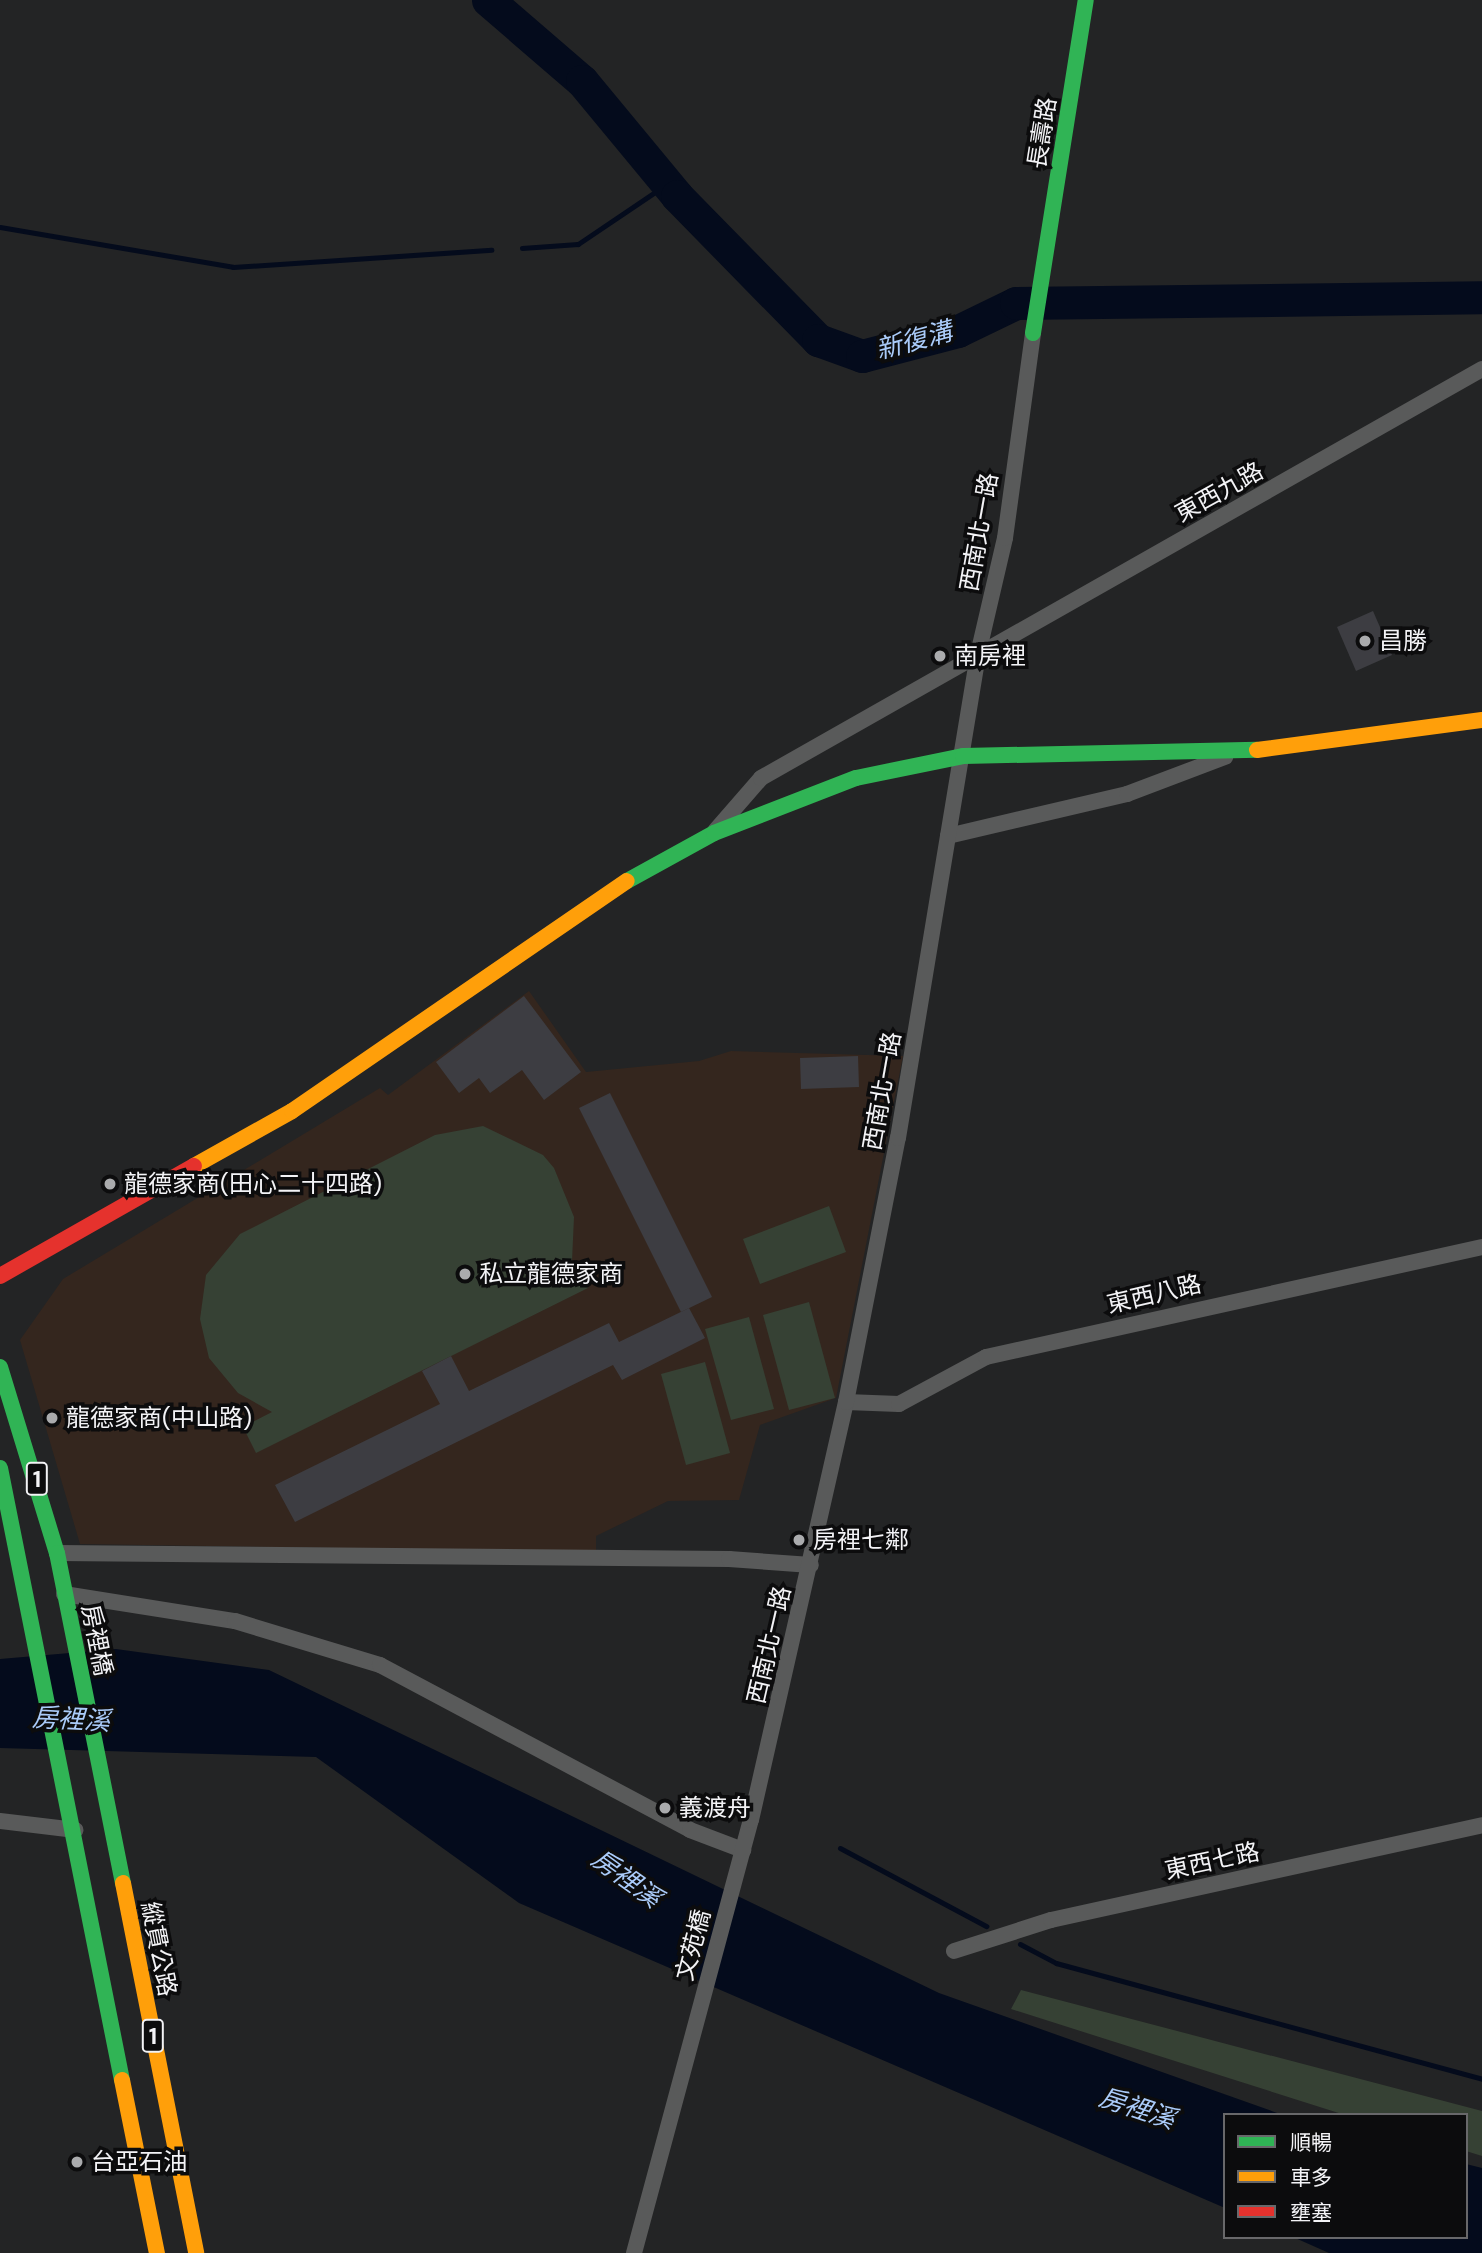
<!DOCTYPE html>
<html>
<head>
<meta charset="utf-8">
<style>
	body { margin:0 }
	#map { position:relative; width:1482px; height:2253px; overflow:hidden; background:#232425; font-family:"DM Sans","Noto Sans TC",sans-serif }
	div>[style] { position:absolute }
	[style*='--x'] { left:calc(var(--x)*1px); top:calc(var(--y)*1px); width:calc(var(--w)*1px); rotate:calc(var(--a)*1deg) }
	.education>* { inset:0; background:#34261e }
	.green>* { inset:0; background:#364134 }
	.water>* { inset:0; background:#040b1c }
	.stream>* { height:5px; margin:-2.5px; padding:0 2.5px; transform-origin:2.5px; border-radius:2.5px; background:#040b1c }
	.river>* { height:33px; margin:-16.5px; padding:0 16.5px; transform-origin:16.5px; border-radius:16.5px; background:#040b1c }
	.building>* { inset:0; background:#3d3d42 }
	.street>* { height:16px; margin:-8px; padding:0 8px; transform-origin:8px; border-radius:8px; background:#595a5a }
	.fast>* { height:16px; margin:-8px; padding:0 8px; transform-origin:8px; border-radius:8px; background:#30b455 }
	.slow>* { height:16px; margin:-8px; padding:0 8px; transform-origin:8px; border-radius:8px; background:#ff9f0a }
	.jam>* { height:16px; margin:-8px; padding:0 8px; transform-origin:8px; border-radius:8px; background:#e5322d }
	.dots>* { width:19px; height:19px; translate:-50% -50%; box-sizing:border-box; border:4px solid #0c0c0d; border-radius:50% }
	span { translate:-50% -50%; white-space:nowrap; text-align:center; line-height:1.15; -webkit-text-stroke:7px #0c0c0d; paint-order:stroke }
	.shield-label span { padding:2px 5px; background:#0c0c0d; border:2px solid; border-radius:5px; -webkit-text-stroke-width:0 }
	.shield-label { font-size:23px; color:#f3f3f6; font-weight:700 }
	.street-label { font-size:24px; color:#f3f3f6 }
	.poi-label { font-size:24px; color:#f3f3f6 }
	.left { translate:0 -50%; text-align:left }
	.water-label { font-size:26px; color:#aacbf9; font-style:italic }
	.legend { position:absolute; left:1223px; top:2113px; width:245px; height:126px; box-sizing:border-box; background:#0c0c0d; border:2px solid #68686a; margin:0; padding:9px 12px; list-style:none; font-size:21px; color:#f3f3f6 }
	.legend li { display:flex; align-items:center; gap:14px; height:35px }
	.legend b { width:35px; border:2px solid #68686a }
</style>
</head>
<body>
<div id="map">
	<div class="education">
		<div style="clip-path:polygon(529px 991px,586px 1072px,699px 1061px,731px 1051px,903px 1056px,836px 1398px,760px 1425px,739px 1500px,668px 1501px,596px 1536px,596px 1552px,80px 1544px,20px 1340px,63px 1279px,380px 1088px,388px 1095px)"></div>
	</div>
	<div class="green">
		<div style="clip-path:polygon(483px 1126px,543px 1155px,554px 1168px,574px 1217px,572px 1261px,588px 1288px,256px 1453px,243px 1427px,272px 1412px,238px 1393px,209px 1358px,200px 1319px,206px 1275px,240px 1234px,435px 1135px)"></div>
		<div style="clip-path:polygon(829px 1206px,846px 1252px,760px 1284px,743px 1239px)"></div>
		<div style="clip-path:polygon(809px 1302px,835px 1398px,789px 1410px,763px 1315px)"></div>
		<div style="clip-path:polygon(749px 1317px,774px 1409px,731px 1420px,705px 1329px)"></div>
		<div style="clip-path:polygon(705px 1362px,730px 1453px,686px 1465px,661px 1374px)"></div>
		<div style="clip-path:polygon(1021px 1990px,1482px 2111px,1482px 2156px,1466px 2151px,1466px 2115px,1345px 2115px,1011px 2009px)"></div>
	</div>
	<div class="water">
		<div style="clip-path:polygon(116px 1649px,269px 1670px,939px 1993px,1283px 2115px,1225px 2115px,1225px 2208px,519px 1903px,316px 1757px,0 1748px,0 1659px)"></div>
		<div style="clip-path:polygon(1466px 2164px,1482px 2168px,1482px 2253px,1329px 2253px,1293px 2237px,1466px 2237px)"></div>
	</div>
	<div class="stream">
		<div style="--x:0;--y:227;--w:236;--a:9.7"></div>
		<div style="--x:233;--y:267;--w:259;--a:-3.8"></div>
		<div style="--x:522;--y:248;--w:56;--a:-4.1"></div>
		<div style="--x:578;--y:244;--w:107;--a:-34"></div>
		<div style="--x:840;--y:1848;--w:166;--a:28.1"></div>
		<div style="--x:1020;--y:1944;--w:41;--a:27.8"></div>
		<div style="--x:1056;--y:1963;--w:442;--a:15.2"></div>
	</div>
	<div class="river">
		<div style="--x:488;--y:0;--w:124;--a:40.8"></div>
		<div style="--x:582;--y:81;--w:149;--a:50.4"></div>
		<div style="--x:677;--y:196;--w:202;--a:45.6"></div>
		<div style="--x:818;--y:340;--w:47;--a:20"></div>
		<div style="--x:862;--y:356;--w:99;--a:-14.6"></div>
		<div style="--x:958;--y:331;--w:64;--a:-25.8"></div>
		<div style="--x:1016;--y:303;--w:466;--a:-0.7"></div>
	</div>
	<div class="building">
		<div style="clip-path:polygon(1373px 611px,1392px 655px,1356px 671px,1337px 627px)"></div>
		<div style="clip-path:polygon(524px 996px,581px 1072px,544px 1100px,522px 1070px,490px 1093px,479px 1078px,459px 1093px,436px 1062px)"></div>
		<div style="clip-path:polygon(858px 1056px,859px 1087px,801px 1089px,800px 1058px)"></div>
		<div style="clip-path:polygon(610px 1093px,712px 1297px,681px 1312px,579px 1108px)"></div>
		<div style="clip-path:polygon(689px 1308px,705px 1338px,622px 1380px,613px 1365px,295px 1522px,275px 1485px,440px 1404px,422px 1371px,451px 1356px,469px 1391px,609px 1323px,619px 1342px)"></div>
	</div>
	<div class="street">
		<div style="--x:715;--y:831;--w:70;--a:-49"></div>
		<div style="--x:761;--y:778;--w:829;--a:-29.56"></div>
		<div style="--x:948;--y:836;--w:184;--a:-13.2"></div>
		<div style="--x:1127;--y:794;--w:105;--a:-20.7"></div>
		<div style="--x:846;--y:1402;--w:53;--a:2.2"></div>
		<div style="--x:899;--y:1404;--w:99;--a:-28.4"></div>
		<div style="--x:986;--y:1357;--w:508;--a:-12.5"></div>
		<div style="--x:57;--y:1553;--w:672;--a:0.51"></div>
		<div style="--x:729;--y:1559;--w:82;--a:4.2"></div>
		<div style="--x:64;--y:1594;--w:173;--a:9"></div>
		<div style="--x:235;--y:1621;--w:152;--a:16.9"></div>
		<div style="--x:380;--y:1665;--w:351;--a:28"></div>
		<div style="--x:690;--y:1830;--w:57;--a:20.7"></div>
		<div style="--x:0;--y:1821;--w:76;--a:6.8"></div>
		<div style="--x:954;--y:1951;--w:102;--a:-17.7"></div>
		<div style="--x:1051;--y:1920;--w:441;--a:-12.4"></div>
		<div style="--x:634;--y:2253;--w:449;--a:-74.9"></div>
		<div style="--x:751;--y:1820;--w:429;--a:-77.2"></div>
		<div style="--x:846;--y:1402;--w:269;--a:-78.9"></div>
		<div style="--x:898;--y:1138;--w:491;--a:-80.6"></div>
		<div style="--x:978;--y:654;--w:119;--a:-76.9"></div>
		<div style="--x:1005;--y:538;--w:207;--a:-82.2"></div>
	</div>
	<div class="fast">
		<div style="--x:1033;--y:333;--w:337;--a:-81"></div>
		<div style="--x:627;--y:881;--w:99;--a:-28.9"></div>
		<div style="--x:714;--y:833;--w:152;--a:-21.2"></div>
		<div style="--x:856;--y:778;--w:109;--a:-11.6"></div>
		<div style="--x:963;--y:756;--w:294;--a:-1.2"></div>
		<div style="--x:0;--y:1367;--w:195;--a:73"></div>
		<div style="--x:57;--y:1553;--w:337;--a:78.7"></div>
		<div style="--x:0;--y:1468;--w:624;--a:78.73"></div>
	</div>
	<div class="slow">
		<div style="--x:1257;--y:750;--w:227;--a:-7.6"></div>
		<div style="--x:194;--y:1166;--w:112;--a:-29.3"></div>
		<div style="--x:292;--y:1111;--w:406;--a:-34.5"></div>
		<div style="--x:123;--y:1883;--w:377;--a:78.8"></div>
		<div style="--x:122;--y:2080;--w:177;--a:78.6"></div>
	</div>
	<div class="jam">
		<div style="--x:0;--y:1276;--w:223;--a:-29.6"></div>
	</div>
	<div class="dots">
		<div style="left:1365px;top:641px;background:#aaabad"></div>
		<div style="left:940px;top:656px;background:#aaabad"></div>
		<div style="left:110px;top:1184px;background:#aaabad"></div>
		<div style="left:465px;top:1274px;background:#aaabad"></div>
		<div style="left:52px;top:1418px;background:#aaabad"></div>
		<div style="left:799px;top:1540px;background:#aaabad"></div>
		<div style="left:665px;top:1808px;background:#aaabad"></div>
		<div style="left:77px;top:2162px;background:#aaabad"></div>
	</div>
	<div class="shield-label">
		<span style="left:37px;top:1479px">1</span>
		<span style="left:153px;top:2036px">1</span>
	</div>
	<div class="street-label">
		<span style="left:1042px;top:133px;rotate:-81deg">長壽路</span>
		<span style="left:1219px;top:492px;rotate:-29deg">東西九路</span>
		<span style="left:979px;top:532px;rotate:-80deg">西南北一路</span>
		<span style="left:882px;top:1091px;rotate:-80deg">西南北一路</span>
		<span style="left:1154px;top:1294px;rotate:-13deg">東西八路</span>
		<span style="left:97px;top:1640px;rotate:79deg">房裡橋</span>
		<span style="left:769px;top:1645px;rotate:-77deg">西南北一路</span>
		<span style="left:1212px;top:1861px;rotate:-12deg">東西七路</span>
		<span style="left:693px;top:1945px;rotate:-75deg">文苑橋</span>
		<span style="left:159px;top:1949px;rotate:79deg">縱貫公路</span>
	</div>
	<div class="poi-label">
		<span class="left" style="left:1379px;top:641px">昌勝</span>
		<span class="left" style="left:954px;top:656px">南房裡</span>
		<span class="left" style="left:124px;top:1184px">龍德家商(田心二十四路)</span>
		<span class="left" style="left:479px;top:1274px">私立龍德家商</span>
		<span class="left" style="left:66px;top:1418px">龍德家商(中山路)</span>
		<span class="left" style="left:813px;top:1540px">房裡七鄰</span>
		<span class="left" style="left:679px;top:1808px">義渡舟</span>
		<span class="left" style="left:91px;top:2162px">台亞石油</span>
	</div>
	<div class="water-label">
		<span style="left:914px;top:341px;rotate:-15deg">新復溝</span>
		<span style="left:71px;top:1720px;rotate:3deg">房裡溪</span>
		<span style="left:626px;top:1879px;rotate:36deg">房裡溪</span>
		<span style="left:1137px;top:2109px;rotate:18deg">房裡溪</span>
	</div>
	<ul class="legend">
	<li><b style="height:9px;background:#30b455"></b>順暢</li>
	<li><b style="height:9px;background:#ff9f0a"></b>車多</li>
	<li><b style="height:9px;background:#e5322d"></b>壅塞</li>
	</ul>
</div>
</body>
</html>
